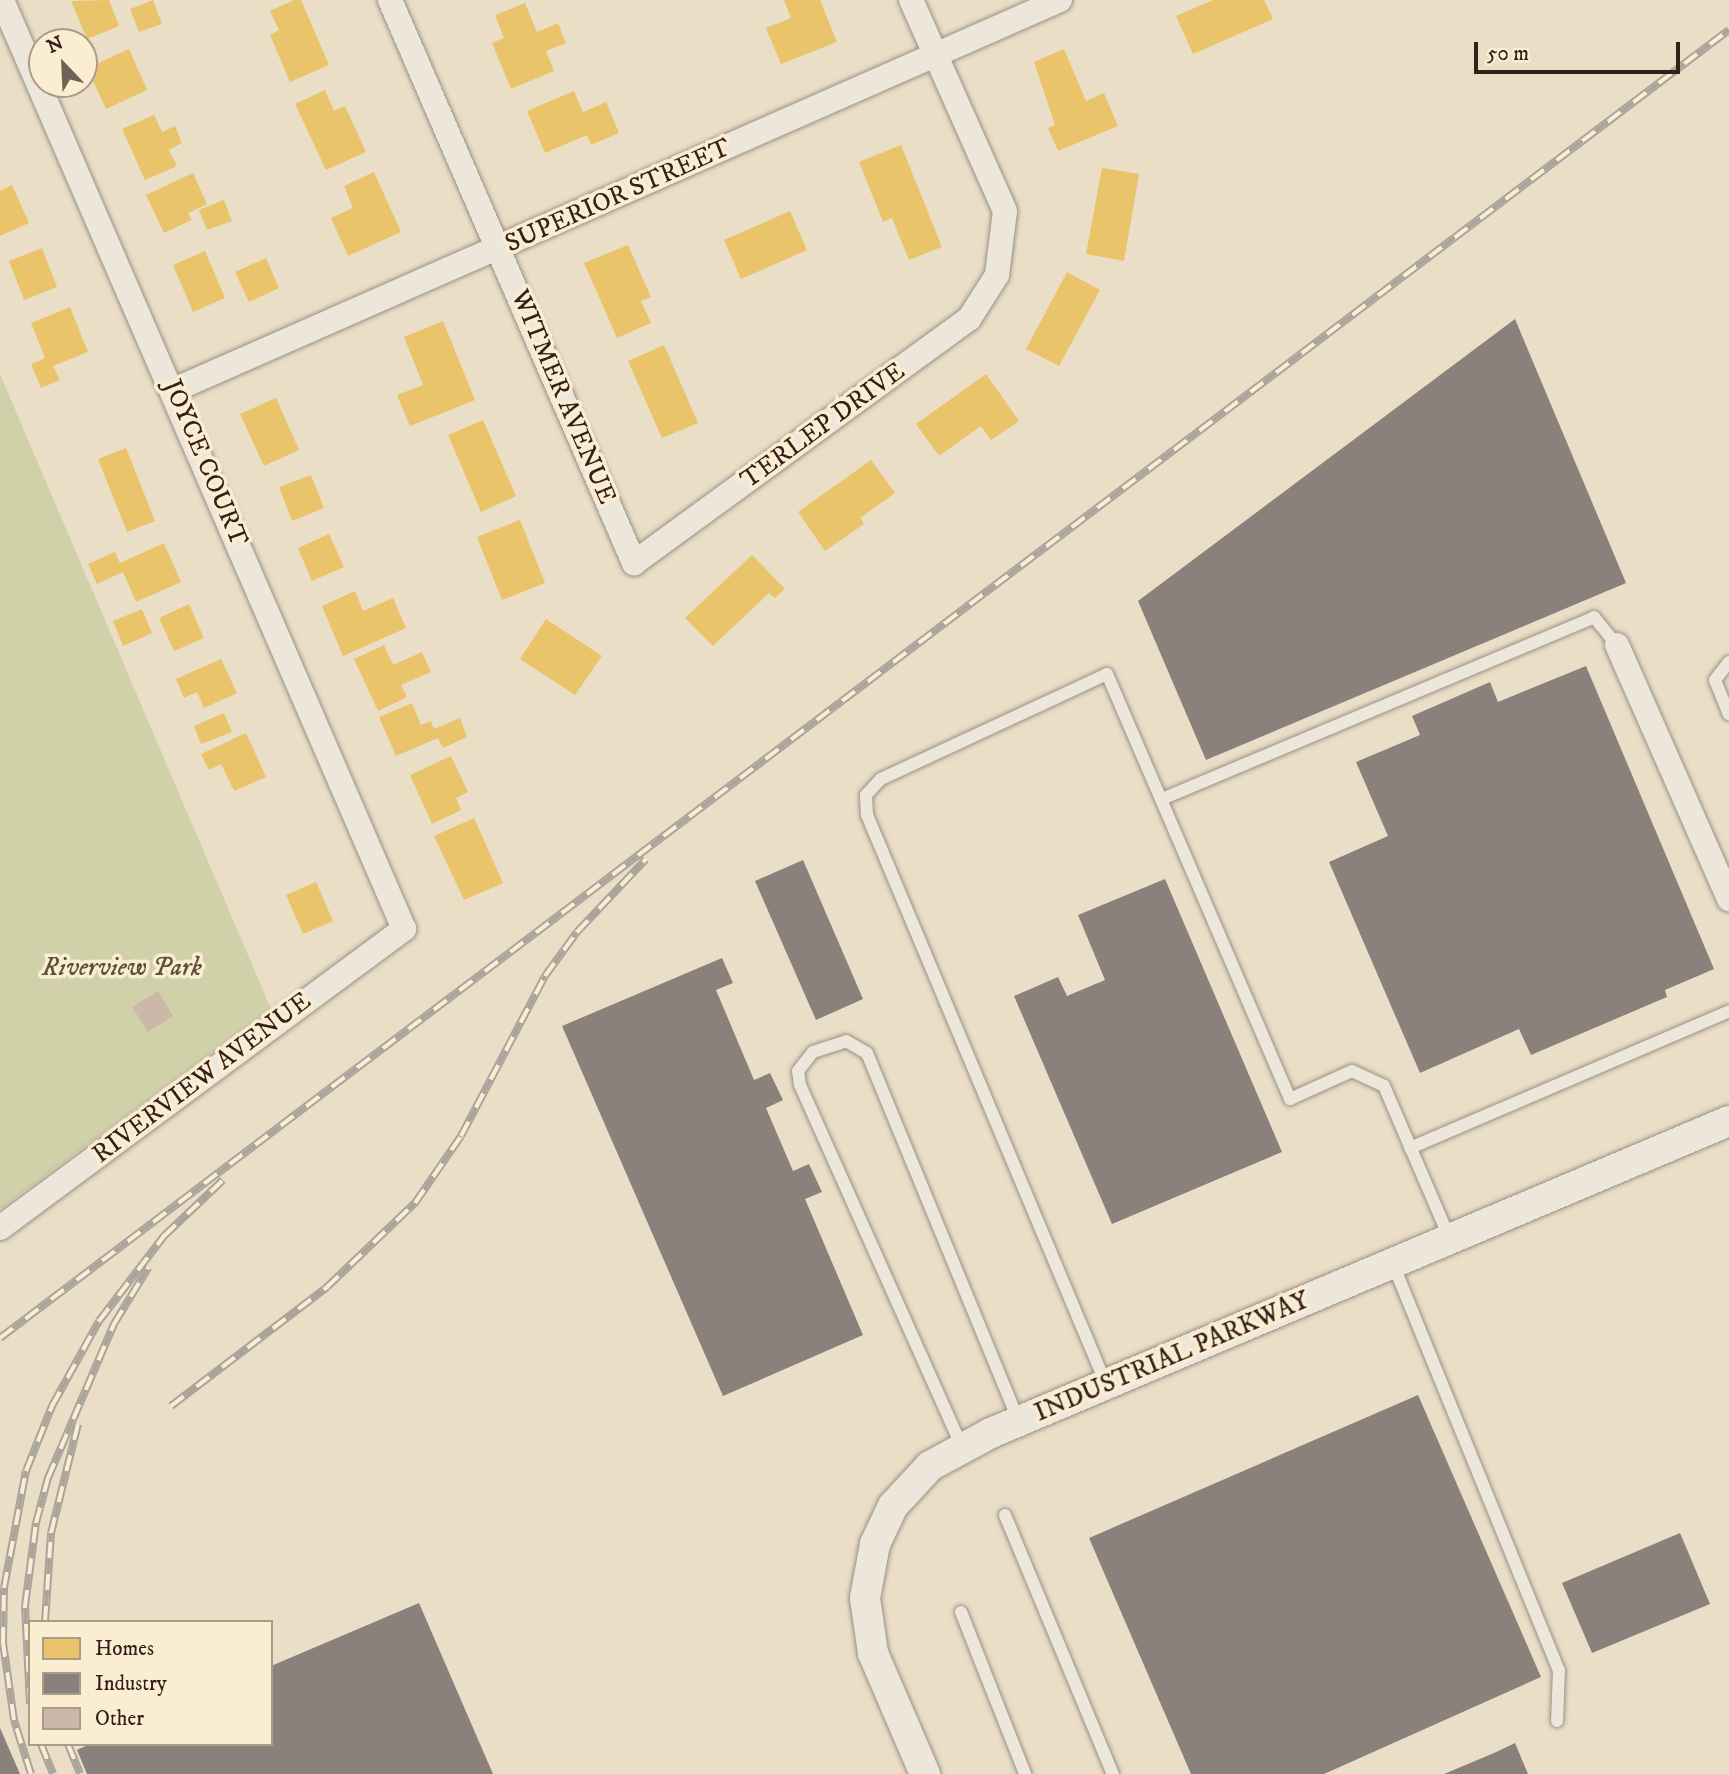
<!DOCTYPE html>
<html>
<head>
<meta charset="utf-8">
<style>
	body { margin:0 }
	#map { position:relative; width:1729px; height:1774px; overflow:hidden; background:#eadec7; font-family:"IM FELL DW Pica",serif }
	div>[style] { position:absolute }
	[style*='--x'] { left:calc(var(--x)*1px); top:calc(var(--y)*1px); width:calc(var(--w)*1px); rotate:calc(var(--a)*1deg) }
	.green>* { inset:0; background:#d0d0a9 }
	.homes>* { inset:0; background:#e9c46a }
	.industry>* { inset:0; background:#8a817c }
	.building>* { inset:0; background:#cbb8a8 }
	.roads { filter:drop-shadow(0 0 2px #9a9183) drop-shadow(0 0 2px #9a9183) }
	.service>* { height:12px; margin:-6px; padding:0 6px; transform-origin:6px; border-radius:6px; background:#ede6db }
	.minor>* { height:24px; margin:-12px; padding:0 12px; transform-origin:12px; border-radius:12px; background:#ede6db }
	.tertiary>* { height:30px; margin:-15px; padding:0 15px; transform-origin:15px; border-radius:15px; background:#ede6db }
	.rail>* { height:8px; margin-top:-4px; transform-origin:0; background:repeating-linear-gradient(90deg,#fbedd1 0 16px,#aaa49b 0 32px); box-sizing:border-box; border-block:2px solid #aaa49b }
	span { translate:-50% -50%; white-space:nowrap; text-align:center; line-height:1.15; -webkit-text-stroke:7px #fbedd1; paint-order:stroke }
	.street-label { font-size:26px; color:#322019 }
	.park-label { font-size:26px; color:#5b513d; font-style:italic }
	.legend { position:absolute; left:28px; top:1620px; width:245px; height:126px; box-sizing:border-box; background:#fbedd1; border:2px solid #ab9b87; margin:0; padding:9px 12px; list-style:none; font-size:21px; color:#322019 }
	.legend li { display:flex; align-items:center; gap:14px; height:35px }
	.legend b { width:35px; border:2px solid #ab9b87 }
	.north { position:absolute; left:28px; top:28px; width:70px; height:70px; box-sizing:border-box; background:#fbedd1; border:2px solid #ab9b87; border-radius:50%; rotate:337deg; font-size:19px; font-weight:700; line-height:28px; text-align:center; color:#322019 }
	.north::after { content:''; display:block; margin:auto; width:24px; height:32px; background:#726256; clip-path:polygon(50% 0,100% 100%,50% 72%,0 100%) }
	.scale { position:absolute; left:1474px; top:42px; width:206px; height:32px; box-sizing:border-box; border:4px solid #322019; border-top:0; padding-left:9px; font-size:21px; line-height:24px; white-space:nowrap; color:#322019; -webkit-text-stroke:5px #fbedd1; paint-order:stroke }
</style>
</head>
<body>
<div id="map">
	<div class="green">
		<div style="clip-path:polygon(0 374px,271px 1009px,0 1209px)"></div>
	</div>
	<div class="homes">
		<div style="clip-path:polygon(109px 0,119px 26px,87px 39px,71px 1px)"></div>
		<div style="clip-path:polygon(153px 0,162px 24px,139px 32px,130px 9px)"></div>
		<div style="clip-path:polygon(294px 0,301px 0,329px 65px,290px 82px,270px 35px,279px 30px,270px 11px)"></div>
		<div style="clip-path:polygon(784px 0,820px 0,837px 42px,781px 64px,766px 28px,791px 18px)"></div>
		<div style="clip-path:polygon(1213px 0,1264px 0,1273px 19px,1193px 54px,1176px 16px)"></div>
		<div style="clip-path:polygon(525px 3px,537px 32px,558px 23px,566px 43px,546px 51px,554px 71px,511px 89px,492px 43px,504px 38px,495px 15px)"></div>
		<div style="clip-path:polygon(129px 49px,147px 90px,106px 109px,87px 68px)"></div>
		<div style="clip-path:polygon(1064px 49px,1086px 101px,1104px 93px,1118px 126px,1058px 151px,1048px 128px,1055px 125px,1034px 62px)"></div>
		<div style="clip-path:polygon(325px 90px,334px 111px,345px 106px,366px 152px,326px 170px,295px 104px)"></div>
		<div style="clip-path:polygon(574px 91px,583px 112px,606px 102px,619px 133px,591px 145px,587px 135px,545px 153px,527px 111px)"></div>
		<div style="clip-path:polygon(154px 115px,162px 132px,175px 126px,182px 143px,169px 150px,177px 166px,145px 180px,122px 129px)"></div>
		<div style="clip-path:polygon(901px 145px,942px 247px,909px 260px,892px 218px,883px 222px,859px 162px)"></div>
		<div style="clip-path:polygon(1102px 168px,1139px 174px,1124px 261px,1086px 254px)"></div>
		<div style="clip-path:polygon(374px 172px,401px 232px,348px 256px,331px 218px,353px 208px,344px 186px)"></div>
		<div style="clip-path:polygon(193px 173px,207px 204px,188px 213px,192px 220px,164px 233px,146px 195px)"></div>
		<div style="clip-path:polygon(12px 185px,29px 223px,0 236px,0 191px)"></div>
		<div style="clip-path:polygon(224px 200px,232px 221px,207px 230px,199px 210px)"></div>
		<div style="clip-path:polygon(790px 211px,807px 250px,741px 279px,724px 240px)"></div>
		<div style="clip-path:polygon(628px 245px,651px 297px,641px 301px,651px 323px,617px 338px,584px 263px)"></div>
		<div style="clip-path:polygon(42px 248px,57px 287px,24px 300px,9px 261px)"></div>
		<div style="clip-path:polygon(205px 251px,225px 298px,193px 312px,173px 265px)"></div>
		<div style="clip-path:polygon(266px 258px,279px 288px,249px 302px,235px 272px)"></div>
		<div style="clip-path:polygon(1067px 272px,1100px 290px,1059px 366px,1026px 349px)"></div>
		<div style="clip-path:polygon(70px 307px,88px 352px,53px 366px,60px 380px,41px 388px,31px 364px,45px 358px,31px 323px)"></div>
		<div style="clip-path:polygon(443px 321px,475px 400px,410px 426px,397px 395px,423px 385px,404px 337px)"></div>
		<div style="clip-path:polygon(664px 345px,698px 423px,662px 438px,628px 361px)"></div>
		<div style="clip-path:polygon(986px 374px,1019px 421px,991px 440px,981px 426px,939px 456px,916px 424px)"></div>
		<div style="clip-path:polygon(276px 398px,299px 450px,264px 466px,240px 414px)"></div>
		<div style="clip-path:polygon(483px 420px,516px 496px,481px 512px,448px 435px)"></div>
		<div style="clip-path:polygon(126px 448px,155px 521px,127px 532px,98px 459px)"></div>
		<div style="clip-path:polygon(871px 460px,895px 493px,860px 518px,864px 524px,825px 551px,798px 512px)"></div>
		<div style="clip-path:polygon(311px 475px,324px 508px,292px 521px,279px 487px)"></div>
		<div style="clip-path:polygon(520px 520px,545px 583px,502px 600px,477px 537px)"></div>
		<div style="clip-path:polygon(329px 534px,344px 567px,312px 581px,298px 548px)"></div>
		<div style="clip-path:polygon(164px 543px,181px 582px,136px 602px,123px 572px,97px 584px,88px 564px,115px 552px,120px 563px)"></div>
		<div style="clip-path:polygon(752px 555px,785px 589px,775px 598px,769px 593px,713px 646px,685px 618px)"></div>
		<div style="clip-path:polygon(355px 591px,363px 611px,393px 598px,406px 628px,343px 656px,322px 606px)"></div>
		<div style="clip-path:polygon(189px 604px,204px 638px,174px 651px,159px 618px)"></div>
		<div style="clip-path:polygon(142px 609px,152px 633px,123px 646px,113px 621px)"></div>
		<div style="clip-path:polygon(546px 619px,602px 656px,575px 695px,520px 659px)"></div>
		<div style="clip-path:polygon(384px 645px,393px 665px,422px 652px,431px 672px,401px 685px,407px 697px,378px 711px,354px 659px)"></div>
		<div style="clip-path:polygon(221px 659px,237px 693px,204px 708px,197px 692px,184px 698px,176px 679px)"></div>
		<div style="clip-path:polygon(412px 703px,421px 725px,431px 721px,434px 729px,460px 718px,467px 737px,443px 748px,438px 738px,396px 756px,379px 717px)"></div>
		<div style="clip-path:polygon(224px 713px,232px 732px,201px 744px,194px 726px)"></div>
		<div style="clip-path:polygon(246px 733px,266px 777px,234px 791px,221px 764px,209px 770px,201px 754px)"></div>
		<div style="clip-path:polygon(451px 756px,468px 792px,456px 798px,461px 810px,432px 824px,410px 775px)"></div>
		<div style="clip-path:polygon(474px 818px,503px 883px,464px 900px,434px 836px)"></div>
		<div style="clip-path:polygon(316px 882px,333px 921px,303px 934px,286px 895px)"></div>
	</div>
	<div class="industry">
		<div style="clip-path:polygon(1515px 319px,1626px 583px,1206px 760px,1138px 601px)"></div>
		<div style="clip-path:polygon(1586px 666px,1714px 969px,1665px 990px,1667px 997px,1531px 1055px,1519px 1029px,1420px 1073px,1329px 862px,1388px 836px,1356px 762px,1420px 735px,1412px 716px,1490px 682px,1498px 702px)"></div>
		<div style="clip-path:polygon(803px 860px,863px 999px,816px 1020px,755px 881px)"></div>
		<div style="clip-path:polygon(1165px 879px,1282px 1152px,1112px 1224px,1014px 996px,1058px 977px,1067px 996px,1105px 980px,1078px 915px)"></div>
		<div style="clip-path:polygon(722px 958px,733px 983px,716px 990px,754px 1080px,770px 1073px,783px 1100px,766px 1108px,793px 1171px,809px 1164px,822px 1192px,805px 1199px,863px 1335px,723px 1396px,562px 1026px)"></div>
		<div style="clip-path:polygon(1418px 1395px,1541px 1677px,1324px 1774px,1191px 1774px,1089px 1538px)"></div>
		<div style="clip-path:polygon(1680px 1533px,1710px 1604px,1592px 1653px,1562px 1583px)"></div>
		<div style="clip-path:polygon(419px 1603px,493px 1774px,87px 1774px,77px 1750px,90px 1744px,271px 1744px,271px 1666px)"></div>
		<div style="clip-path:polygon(0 1728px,20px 1774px,0 1774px)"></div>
		<div style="clip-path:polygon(1515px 1743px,1528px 1774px,1444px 1774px,1494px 1753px)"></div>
	</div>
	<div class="building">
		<div style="clip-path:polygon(158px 991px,173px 1016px,148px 1032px,132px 1007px)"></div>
	</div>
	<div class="roads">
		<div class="service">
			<div style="--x:1729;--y:662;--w:23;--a:128"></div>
			<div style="--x:1715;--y:680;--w:37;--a:68"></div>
			<div style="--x:1162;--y:799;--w:469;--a:-22.8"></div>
			<div style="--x:1594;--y:617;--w:36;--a:51"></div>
			<div style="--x:1410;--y:1148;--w:347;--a:-23.2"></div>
			<div style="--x:1393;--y:1264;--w:439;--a:67.8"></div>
			<div style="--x:1559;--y:1670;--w:51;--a:92.2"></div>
			<div style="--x:1106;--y:1384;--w:617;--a:-112.78"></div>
			<div style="--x:867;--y:815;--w:20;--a:-93"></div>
			<div style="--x:866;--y:795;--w:22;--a:-47"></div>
			<div style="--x:881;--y:779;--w:249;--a:-24.9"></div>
			<div style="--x:1107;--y:674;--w:463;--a:66.7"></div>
			<div style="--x:1290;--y:1099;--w:68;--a:-24.3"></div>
			<div style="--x:1352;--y:1071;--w:35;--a:25"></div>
			<div style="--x:1384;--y:1086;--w:167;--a:66.7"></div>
			<div style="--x:962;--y:1447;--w:397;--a:-114.1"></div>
			<div style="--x:800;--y:1085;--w:14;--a:-98"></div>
			<div style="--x:798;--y:1071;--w:24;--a:-52"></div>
			<div style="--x:813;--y:1052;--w:35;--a:-18"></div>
			<div style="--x:846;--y:1041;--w:24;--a:30"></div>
			<div style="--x:867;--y:1053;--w:398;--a:67.6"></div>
			<div style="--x:1005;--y:1515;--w:281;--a:67.4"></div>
			<div style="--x:961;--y:1612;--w:174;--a:68.4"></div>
		</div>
		<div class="minor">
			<div style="--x:390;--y:0;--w:614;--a:66.57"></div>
			<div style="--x:634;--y:563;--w:414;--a:-36.1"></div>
			<div style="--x:969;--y:319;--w:52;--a:-57.5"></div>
			<div style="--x:997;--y:275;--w:64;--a:-82.9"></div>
			<div style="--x:1005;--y:211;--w:231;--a:-114"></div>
			<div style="--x:174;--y:390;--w:968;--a:-23.76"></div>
			<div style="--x:1617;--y:645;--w:278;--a:66.2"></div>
			<div style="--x:0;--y:1228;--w:503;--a:-36.51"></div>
			<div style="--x:404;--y:929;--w:1012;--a:-113.4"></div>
		</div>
		<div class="tertiary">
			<div style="--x:925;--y:1774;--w:132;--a:-113.3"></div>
			<div style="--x:873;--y:1653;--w:56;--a:-98.3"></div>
			<div style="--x:865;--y:1598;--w:55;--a:-79.5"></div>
			<div style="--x:875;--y:1544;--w:42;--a:-64.7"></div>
			<div style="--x:893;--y:1506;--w:54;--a:-47.2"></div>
			<div style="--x:930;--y:1466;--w:69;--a:-28.4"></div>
			<div style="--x:991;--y:1433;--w:801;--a:-22.92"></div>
		</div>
	</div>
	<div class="rail">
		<div style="--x:0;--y:1338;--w:2168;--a:-37.11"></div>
		<div style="--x:171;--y:1406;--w:196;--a:-37.3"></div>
		<div style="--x:327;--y:1287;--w:122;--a:-43.7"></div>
		<div style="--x:415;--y:1203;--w:81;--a:-55.5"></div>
		<div style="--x:461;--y:1136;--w:181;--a:-62.3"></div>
		<div style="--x:545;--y:976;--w:54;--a:-54"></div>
		<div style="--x:577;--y:932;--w:100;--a:-46.6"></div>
		<div style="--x:45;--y:1622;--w:89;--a:-86.1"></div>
		<div style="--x:51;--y:1533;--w:112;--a:-76.1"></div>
		<div style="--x:30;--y:1704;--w:98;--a:-92.9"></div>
		<div style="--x:25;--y:1606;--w:84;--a:-82.5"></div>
		<div style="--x:36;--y:1523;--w:47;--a:-75.1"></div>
		<div style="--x:48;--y:1478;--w:168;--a:-66.8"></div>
		<div style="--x:114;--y:1324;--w:66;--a:-58.7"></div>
		<div style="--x:41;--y:1744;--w:32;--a:68"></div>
		<div style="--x:68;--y:1744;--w:32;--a:68"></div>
		<div style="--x:31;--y:1774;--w:57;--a:-107.5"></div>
		<div style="--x:14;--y:1720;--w:78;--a:-98.1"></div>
		<div style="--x:3;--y:1643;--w:55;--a:-89"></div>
		<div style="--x:4;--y:1588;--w:119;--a:-79.4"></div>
		<div style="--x:26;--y:1471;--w:70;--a:-68.2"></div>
		<div style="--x:52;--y:1406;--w:97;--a:-61.1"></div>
		<div style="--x:99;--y:1321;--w:107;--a:-52.6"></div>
		<div style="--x:164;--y:1236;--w:81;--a:-43.5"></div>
	</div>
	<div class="street-label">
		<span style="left:618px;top:196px;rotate:-24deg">SUPERIOR STREET</span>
		<span style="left:563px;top:397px;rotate:67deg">WITMER AVENUE</span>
		<span style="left:823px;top:426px;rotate:-36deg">TERLEP DRIVE</span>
		<span style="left:205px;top:463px;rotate:67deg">JOYCE COURT</span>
		<span style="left:202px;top:1078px;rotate:-37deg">RIVERVIEW AVENUE</span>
		<span style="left:1172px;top:1357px;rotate:-23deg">INDUSTRIAL PARKWAY</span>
	</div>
	<div class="park-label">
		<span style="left:122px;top:968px">Riverview Park</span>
	</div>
	<ul class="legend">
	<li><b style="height:19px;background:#e9c46a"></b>Homes</li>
	<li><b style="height:19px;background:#8a817c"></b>Industry</li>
	<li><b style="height:19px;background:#cbb8a8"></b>Other</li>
	</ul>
	<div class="north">N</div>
	<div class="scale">50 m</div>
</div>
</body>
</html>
